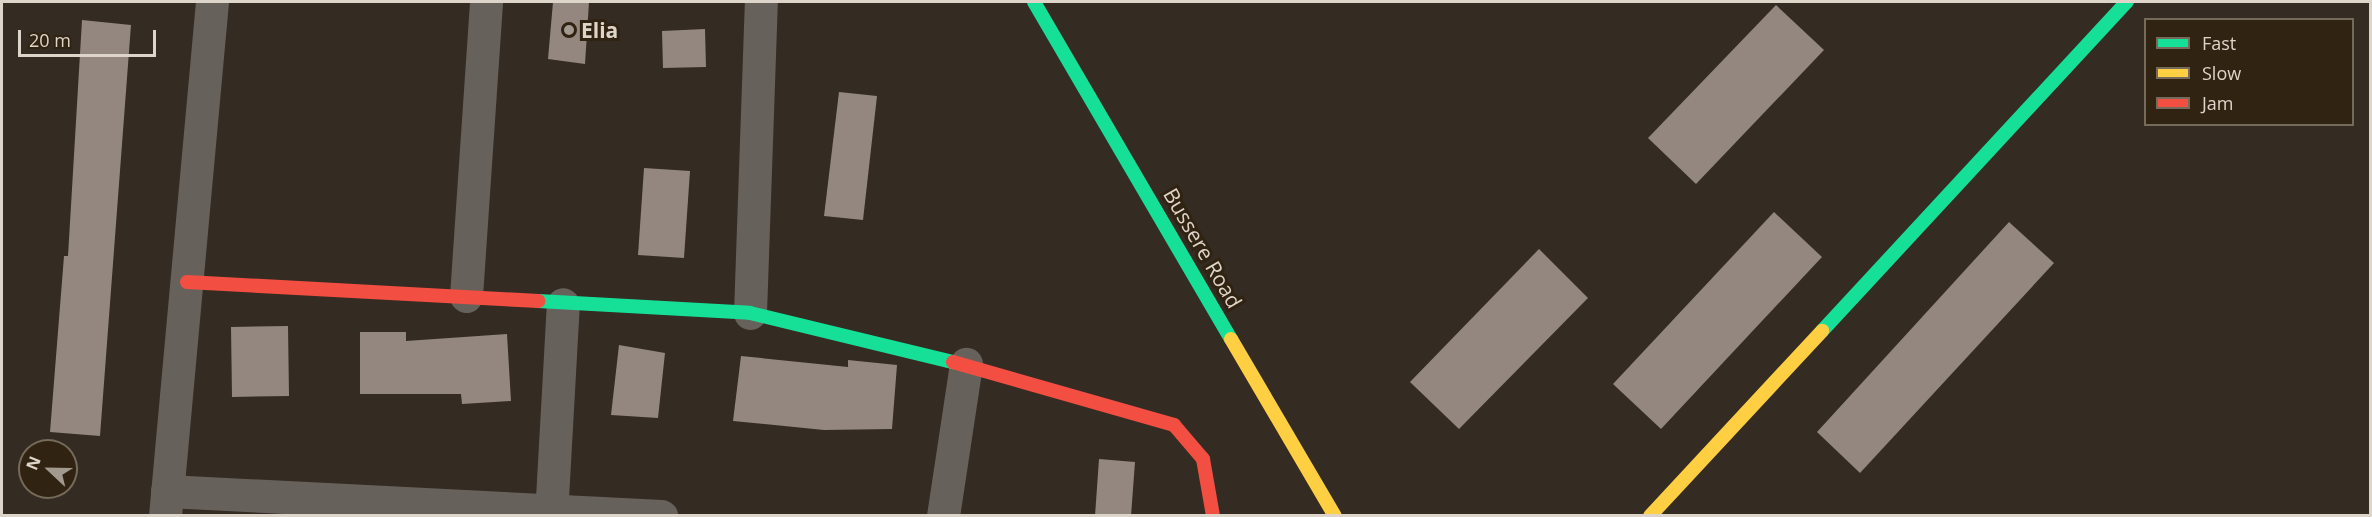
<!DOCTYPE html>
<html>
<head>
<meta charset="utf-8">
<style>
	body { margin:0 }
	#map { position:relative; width:2372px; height:517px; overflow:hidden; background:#342b22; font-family:"Open Sans",sans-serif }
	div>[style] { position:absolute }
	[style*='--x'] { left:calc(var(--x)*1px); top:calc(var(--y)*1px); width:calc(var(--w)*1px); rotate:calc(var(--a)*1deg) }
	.building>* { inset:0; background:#948780 }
	.street>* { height:33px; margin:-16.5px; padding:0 16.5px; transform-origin:16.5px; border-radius:16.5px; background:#67615b }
	.fast>* { height:14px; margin:-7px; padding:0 7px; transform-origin:7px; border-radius:7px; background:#16e098 }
	.slow>* { height:14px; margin:-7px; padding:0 7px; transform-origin:7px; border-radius:7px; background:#ffcf43 }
	.jam>* { height:14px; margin:-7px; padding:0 7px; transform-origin:7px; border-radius:7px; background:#f24e42 }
	.dots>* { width:16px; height:16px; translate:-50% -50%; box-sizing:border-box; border:3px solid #312311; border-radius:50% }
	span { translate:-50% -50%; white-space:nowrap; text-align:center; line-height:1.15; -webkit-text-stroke:6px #312311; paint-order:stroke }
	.poi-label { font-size:21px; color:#ded5ca; font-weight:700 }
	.left { translate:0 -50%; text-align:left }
	.street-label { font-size:21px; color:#ded5ca }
	.frame { position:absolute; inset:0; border:3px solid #ded5ca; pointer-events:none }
	.legend { position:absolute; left:2144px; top:18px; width:210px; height:108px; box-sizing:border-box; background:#312311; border:2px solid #766a5b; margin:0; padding:8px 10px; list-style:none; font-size:18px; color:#ded5ca }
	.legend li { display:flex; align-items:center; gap:12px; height:30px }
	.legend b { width:30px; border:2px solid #766a5b }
	.north { position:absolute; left:18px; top:439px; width:60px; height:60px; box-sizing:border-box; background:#312311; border:2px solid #766a5b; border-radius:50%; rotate:292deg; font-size:16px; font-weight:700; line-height:24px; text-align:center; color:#ded5ca }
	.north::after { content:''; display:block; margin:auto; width:21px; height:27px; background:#a29a8f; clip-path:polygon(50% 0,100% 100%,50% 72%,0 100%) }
	.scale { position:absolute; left:18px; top:30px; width:138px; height:27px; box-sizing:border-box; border:3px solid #ded5ca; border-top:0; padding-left:8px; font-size:18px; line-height:21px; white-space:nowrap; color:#ded5ca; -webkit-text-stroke:4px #312311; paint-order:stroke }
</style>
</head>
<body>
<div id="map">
	<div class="building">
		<div style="clip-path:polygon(553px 2px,589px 2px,585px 64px,548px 59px)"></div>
		<div style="clip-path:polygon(1776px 5px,1824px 50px,1696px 184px,1648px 138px)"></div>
		<div style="clip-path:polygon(82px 20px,131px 25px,100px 436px,50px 432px,64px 256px,68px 256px)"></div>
		<div style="clip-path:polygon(705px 29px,706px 67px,663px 68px,662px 31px)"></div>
		<div style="clip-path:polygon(839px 92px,877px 96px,863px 220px,824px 216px)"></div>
		<div style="clip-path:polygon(644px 168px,690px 171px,684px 258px,638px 255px)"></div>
		<div style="clip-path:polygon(1774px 212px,1822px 257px,1661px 429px,1613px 384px)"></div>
		<div style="clip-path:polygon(2009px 222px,2054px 263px,1860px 473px,1817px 432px)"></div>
		<div style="clip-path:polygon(1539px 249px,1588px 298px,1459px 429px,1410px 382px)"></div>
		<div style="clip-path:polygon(288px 326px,289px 396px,232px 397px,231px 327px)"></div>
		<div style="clip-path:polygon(360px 332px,406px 332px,406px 341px,507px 334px,511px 401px,462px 404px,461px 394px,360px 394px)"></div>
		<div style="clip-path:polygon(619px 345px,665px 353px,658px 418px,611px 415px)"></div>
		<div style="clip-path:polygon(741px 356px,848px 367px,848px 360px,897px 365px,892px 429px,824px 430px,733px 421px)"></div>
		<div style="clip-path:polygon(1099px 459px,1135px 462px,1131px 516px,1095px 516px)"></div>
	</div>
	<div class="street">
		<div style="--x:466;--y:296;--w:295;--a:-86.1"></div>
		<div style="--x:750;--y:313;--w:311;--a:-88"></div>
		<div style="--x:167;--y:491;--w:495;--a:2.9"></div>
		<div style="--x:165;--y:516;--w:516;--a:-84.78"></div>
		<div style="--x:551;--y:516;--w:212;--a:-86.8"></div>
		<div style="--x:943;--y:516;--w:154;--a:-81.4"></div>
	</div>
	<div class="fast">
		<div style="--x:1034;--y:2;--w:390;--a:59.7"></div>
		<div style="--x:538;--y:301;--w:212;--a:3.2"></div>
		<div style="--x:750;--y:313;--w:209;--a:13.6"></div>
		<div style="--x:1822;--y:331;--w:449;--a:-47.2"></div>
	</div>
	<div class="slow">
		<div style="--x:1231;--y:339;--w:205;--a:59.6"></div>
		<div style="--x:1650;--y:516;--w:253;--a:-47.1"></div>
	</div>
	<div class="jam">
		<div style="--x:187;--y:282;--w:352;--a:3.1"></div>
		<div style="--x:953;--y:362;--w:230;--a:15.9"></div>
		<div style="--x:1174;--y:425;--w:45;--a:49.5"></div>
		<div style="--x:1203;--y:459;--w:58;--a:80"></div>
	</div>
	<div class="dots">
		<div style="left:569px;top:30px;background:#a29a8f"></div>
	</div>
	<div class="poi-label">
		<span class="left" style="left:581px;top:30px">Elia</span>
	</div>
	<div class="street-label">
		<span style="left:1203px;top:248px;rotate:60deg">Bussere Road</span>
	</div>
	<div class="frame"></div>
	<ul class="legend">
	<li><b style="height:8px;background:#16e098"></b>Fast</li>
	<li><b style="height:8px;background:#ffcf43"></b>Slow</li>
	<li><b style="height:8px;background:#f24e42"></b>Jam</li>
	</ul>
	<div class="north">N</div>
	<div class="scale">20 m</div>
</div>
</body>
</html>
